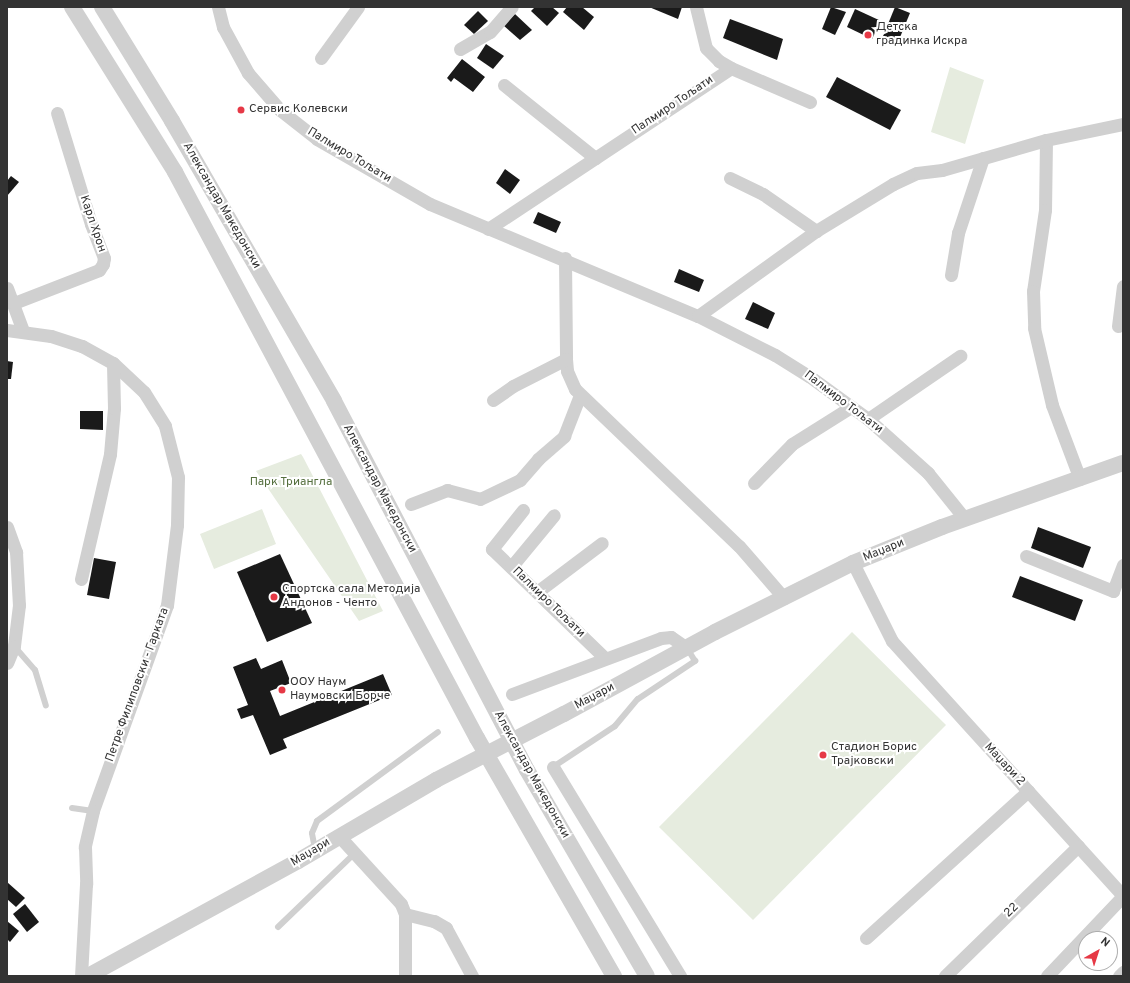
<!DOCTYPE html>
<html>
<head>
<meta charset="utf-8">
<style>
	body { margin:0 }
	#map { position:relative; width:1130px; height:983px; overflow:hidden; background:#fff; font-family:Overpass,sans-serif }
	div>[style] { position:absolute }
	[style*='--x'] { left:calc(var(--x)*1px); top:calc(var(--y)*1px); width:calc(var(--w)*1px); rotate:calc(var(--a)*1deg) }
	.green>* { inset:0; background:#e6ecdf }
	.building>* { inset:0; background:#1a1a1a }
	.service>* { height:6px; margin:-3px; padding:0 3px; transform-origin:3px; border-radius:3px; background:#d0d0d0 }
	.minor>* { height:13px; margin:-6.5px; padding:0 6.5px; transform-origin:6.5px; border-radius:6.5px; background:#d0d0d0 }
	.tertiary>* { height:16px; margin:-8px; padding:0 8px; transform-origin:8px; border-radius:8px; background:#d0d0d0 }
	.tertiary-bridge>* { height:16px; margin:-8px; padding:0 8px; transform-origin:8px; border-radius:8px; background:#d0d0d0 }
	.dots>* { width:11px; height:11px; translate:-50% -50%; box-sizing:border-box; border:2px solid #fff; border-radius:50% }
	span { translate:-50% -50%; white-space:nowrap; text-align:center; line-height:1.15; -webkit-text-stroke:4px #fff; paint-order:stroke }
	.poi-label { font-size:12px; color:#333 }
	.left { translate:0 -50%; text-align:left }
	.street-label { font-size:12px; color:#333 }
	.park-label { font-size:12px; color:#56703f }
	.frame { position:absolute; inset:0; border:8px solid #333; pointer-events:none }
	.north { position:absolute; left:1078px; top:931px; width:40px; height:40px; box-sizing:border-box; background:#fff; border:1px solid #adadad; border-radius:50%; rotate:39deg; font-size:11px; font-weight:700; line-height:16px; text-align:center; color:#333 }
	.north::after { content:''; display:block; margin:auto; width:14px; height:18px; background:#e63946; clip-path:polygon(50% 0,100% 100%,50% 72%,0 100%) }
</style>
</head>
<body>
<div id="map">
	<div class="green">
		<div style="clip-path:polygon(950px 67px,984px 80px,965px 144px,931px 132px)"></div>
		<div style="clip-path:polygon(301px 454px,303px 457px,383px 611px,359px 621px,256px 471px)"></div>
		<div style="clip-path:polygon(262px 509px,276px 544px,214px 569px,200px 534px)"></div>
		<div style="clip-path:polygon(852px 632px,946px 725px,753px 920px,659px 827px)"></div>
	</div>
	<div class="building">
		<div style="clip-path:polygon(535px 7px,552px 7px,559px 13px,547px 26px,531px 11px)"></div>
		<div style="clip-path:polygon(567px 7px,582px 7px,594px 17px,584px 30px,563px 12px)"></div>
		<div style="clip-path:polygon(649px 7px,682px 7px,678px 19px)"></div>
		<div style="clip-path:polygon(831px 7px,846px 12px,835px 35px,822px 29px)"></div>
		<div style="clip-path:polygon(895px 7px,910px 13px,896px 47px,881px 41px)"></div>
		<div style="clip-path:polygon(855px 9px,881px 21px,872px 39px,847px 27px)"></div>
		<div style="clip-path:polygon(478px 11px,488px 21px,474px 34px,464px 25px)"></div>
		<div style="clip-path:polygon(515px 14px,532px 30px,520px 40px,503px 25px)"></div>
		<div style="clip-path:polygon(730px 19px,783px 39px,777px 60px,723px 38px)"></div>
		<div style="clip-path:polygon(486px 44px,504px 56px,493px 69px,477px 58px)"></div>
		<div style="clip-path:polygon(462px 59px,485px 77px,473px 92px,454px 78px,451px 82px,447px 78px)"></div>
		<div style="clip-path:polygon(837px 77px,901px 110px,890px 130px,826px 97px)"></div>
		<div style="clip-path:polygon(505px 169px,520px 180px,510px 194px,496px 183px)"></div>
		<div style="clip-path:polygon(11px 176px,19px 182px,7px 196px,7px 181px)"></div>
		<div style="clip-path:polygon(538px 212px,561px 222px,556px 233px,533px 223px)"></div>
		<div style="clip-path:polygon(679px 269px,704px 280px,699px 292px,674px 282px)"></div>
		<div style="clip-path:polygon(753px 302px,775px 313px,768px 329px,745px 319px)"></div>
		<div style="clip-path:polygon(7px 361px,13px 362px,11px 379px,7px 379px)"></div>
		<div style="clip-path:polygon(80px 411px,103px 411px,103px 430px,80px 429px)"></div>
		<div style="clip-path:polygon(1038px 527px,1091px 547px,1083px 568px,1031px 548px)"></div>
		<div style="clip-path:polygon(280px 554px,312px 623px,267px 642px,237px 572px)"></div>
		<div style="clip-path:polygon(94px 558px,116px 562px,109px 599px,87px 595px)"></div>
		<div style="clip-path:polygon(1020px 576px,1083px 600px,1075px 621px,1012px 597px)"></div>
		<div style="clip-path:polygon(256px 658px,261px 669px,282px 660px,291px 683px,270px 691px,280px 716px,383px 674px,392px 695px,283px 739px,287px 748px,270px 755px,253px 715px,241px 719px,237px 709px,248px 705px,233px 667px)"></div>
		<div style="clip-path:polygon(7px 882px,25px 898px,16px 907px,7px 899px)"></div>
		<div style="clip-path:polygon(25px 904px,39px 922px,27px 932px,13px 914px)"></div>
		<div style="clip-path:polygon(7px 921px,19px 931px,10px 942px,7px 939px)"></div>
	</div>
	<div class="service">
		<div style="--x:14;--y:646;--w:32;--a:49"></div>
		<div style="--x:35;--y:670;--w:37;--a:73"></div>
		<div style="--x:553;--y:767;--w:74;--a:-33.5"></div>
		<div style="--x:615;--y:726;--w:35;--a:-50"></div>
		<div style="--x:638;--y:699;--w:69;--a:-33.7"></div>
		<div style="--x:695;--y:661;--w:15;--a:-122"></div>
		<div style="--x:72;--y:808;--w:21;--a:8"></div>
		<div style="--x:315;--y:849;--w:16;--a:-101"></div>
		<div style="--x:312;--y:833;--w:13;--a:-67"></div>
		<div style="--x:317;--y:821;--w:150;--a:-36.3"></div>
		<div style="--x:278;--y:927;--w:107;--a:-43.9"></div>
	</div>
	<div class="minor">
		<div style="--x:218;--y:7;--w:21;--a:76"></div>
		<div style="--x:223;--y:27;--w:52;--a:61.5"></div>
		<div style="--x:248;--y:73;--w:49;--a:49.1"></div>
		<div style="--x:280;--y:110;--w:47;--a:38.1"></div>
		<div style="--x:317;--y:139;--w:130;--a:29.9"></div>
		<div style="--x:430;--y:204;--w:290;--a:22.7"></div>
		<div style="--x:698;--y:316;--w:86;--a:26.9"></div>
		<div style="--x:775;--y:355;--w:40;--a:32"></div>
		<div style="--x:809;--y:376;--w:73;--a:36.1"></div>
		<div style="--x:868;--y:419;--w:81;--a:42"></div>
		<div style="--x:928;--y:473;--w:59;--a:51.2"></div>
		<div style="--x:460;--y:49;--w:34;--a:-30"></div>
		<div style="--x:490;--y:32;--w:33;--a:-49"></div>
		<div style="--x:321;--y:58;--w:63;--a:-54"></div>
		<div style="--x:731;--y:68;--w:86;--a:23.3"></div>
		<div style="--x:504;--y:85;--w:117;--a:38.7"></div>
		<div style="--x:1046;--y:140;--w:70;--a:90.8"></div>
		<div style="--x:1045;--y:210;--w:82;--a:98.4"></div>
		<div style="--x:1033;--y:291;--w:37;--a:88"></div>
		<div style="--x:1034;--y:328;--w:79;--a:76.8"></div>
		<div style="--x:1052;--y:405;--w:79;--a:69.3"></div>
		<div style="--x:730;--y:178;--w:37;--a:26"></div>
		<div style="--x:763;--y:194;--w:65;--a:34.9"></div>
		<div style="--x:488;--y:229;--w:291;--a:-33.5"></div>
		<div style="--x:731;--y:68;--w:14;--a:-150"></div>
		<div style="--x:719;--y:61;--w:18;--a:-135"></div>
		<div style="--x:706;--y:48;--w:42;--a:-103.7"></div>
		<div style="--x:565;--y:258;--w:101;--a:89.4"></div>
		<div style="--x:566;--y:359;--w:12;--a:85"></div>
		<div style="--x:567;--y:371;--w:20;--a:66"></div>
		<div style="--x:575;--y:389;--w:227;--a:43.8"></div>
		<div style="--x:739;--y:546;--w:69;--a:49.1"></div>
		<div style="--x:951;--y:275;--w:43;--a:-80.5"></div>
		<div style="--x:958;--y:233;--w:79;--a:-71.6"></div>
		<div style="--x:7;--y:288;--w:46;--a:69.6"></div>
		<div style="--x:14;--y:303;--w:91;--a:-21.2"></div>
		<div style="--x:99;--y:270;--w:7;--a:-56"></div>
		<div style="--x:103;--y:264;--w:6;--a:-81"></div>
		<div style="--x:104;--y:258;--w:36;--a:-111"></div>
		<div style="--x:91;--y:224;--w:116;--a:-107"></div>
		<div style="--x:698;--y:316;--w:145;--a:-35.8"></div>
		<div style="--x:816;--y:231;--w:90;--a:-31.4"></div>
		<div style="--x:893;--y:184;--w:26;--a:-25"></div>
		<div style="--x:917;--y:173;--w:25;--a:-7"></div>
		<div style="--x:942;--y:170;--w:108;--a:-16.1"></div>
		<div style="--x:1046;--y:140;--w:79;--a:-11.7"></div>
		<div style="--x:1118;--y:326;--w:40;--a:-82.9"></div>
		<div style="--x:7;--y:330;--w:44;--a:7.8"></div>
		<div style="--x:51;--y:336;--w:33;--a:18"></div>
		<div style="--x:82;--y:346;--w:35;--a:29"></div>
		<div style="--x:113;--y:363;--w:42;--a:43.1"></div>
		<div style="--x:144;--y:392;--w:40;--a:58"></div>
		<div style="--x:165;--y:426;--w:53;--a:75.7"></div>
		<div style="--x:178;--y:477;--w:48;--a:91.2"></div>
		<div style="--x:177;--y:525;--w:81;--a:97.1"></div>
		<div style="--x:167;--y:605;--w:219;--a:109.8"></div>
		<div style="--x:93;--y:811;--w:37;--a:103"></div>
		<div style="--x:85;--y:847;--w:37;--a:88"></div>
		<div style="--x:86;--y:884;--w:92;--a:93.1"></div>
		<div style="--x:493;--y:400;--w:24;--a:-35"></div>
		<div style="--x:513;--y:386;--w:59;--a:-27"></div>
		<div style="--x:868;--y:419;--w:112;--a:-34.4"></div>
		<div style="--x:754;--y:483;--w:54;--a:-45.7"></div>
		<div style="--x:792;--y:444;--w:70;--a:-32.1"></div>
		<div style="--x:411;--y:504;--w:39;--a:-21"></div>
		<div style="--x:447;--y:490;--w:34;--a:15"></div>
		<div style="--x:480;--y:499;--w:44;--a:-25.4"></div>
		<div style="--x:520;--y:480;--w:28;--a:-49"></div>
		<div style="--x:538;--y:459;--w:35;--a:-41"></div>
		<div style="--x:564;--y:436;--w:44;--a:-68.7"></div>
		<div style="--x:523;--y:510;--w:50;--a:128.5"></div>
		<div style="--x:492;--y:549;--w:157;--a:44"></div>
		<div style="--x:7;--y:527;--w:27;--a:70"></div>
		<div style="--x:16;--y:552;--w:53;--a:86.8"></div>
		<div style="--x:19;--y:605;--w:41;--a:97"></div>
		<div style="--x:14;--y:646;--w:18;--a:112"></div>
		<div style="--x:1026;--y:556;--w:94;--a:21.9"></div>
		<div style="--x:1113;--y:591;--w:28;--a:-69"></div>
		<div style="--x:853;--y:563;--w:87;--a:63.4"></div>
		<div style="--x:892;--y:641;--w:344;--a:47.8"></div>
		<div style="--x:511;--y:567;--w:67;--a:-50.4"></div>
		<div style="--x:81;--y:579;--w:128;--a:-76.9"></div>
		<div style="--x:110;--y:454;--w:46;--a:-85"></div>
		<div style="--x:114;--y:408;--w:45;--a:-91.3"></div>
		<div style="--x:537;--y:592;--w:81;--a:-37"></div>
		<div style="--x:512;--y:694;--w:159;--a:-20.6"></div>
		<div style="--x:661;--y:638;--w:10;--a:-6"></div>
		<div style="--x:671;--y:637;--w:19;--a:35"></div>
		<div style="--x:553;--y:767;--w:245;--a:58.7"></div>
		<div style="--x:339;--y:836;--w:92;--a:47.6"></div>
		<div style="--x:401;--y:904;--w:11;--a:68"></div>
		<div style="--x:405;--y:914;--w:62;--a:90"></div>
		<div style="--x:405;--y:914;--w:30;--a:14"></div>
		<div style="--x:434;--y:921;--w:14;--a:30"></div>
		<div style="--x:446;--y:928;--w:55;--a:61.6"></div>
		<div style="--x:866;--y:938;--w:219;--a:-42.2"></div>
		<div style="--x:945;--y:976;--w:186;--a:-44.3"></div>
		<div style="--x:1047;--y:976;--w:110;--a:-46.5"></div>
		<div style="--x:1119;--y:976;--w:6;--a:-45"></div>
	</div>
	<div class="tertiary">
		<div style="--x:72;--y:7;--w:195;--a:58"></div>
		<div style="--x:175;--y:172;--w:642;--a:61.92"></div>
		<div style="--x:477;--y:738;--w:275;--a:60.1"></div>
		<div style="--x:102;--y:7;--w:134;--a:58.4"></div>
		<div style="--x:172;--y:121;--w:323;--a:59.9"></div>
		<div style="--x:334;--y:401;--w:416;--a:62.4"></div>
		<div style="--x:527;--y:770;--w:238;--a:59.8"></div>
		<div style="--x:564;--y:714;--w:172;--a:-28.5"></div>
		<div style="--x:715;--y:632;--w:154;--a:-26.6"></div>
		<div style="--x:853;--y:563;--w:96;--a:-22"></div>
		<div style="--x:942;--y:527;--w:192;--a:-19.5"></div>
		<div style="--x:88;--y:976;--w:239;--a:-28.7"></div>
		<div style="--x:298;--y:861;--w:160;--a:-30.4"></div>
	</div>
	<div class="tertiary-bridge">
		<div style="--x:436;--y:780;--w:144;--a:-27.3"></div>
	</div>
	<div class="dots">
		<div style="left:868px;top:35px;background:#e63946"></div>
		<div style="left:241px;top:110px;background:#e63946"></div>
		<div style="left:274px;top:597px;background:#e63946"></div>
		<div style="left:282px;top:690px;background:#e63946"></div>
		<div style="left:823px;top:755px;background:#e63946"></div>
	</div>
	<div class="poi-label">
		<span class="left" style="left:876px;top:35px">Детска<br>градинка Искра</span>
		<span class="left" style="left:249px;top:110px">Сервис Колевски</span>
		<span class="left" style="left:282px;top:597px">Спортска сала Методија<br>Андонов - Ченто</span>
		<span class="left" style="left:290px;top:690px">ООУ Наум<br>Наумовски Борче</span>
		<span class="left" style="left:831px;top:755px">Стадион Борис<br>Трајковски</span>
	</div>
	<div class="street-label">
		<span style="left:673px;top:106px;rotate:-34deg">Палмиро Тољати</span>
		<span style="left:349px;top:156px;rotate:31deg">Палмиро Тољати</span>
		<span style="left:221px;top:206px;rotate:60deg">Александар Македонски</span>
		<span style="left:92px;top:224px;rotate:71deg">Карл Хрон</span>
		<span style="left:843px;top:403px;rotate:37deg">Палмиро Тољати</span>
		<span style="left:379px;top:489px;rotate:62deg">Александар Македонски</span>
		<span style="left:884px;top:551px;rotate:-22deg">Маџари</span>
		<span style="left:548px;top:603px;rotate:44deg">Палмиро Тољати</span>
		<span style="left:138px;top:685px;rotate:-70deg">Петре Филиповски - Гарката</span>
		<span style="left:595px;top:697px;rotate:-28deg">Маџари</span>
		<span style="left:1004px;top:765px;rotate:47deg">Маџари 2</span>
		<span style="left:531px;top:775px;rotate:61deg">Александар Македонски</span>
		<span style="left:311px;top:853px;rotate:-31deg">Маџари</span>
		<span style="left:1012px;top:911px;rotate:-44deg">22</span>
	</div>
	<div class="park-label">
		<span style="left:291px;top:483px">Парк Триангла</span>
	</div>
	<div class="frame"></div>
	<div class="north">N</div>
</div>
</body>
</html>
